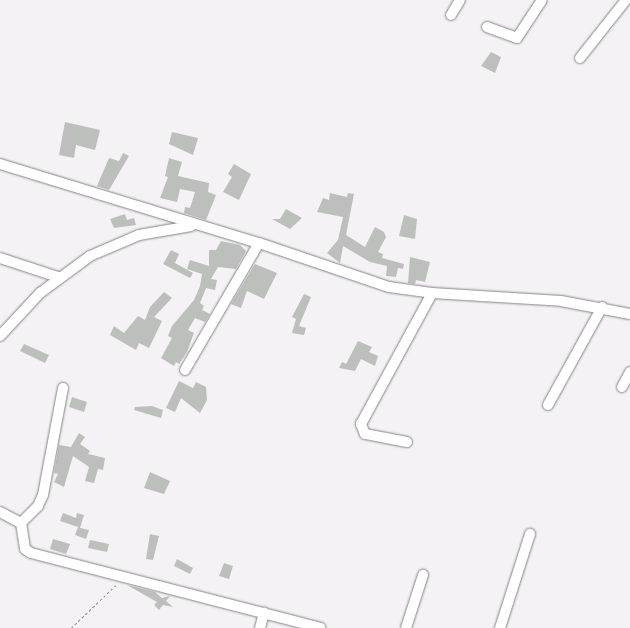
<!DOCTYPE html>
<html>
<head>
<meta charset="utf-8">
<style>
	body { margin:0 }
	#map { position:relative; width:630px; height:628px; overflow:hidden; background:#f4f2f4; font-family:Georgia,serif }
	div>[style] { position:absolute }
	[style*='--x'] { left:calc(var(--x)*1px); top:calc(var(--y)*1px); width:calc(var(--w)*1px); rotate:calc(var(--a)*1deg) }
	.building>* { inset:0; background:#bdbfbc }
	.path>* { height:1px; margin-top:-0.5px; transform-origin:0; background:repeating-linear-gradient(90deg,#908e90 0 2.5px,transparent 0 5px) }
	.roads { filter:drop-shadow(0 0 1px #858386) drop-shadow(0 0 1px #858386) }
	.street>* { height:10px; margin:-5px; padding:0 5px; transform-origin:5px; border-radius:5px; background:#fff }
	span { translate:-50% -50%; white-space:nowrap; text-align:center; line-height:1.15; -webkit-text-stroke:4px #f4f2f4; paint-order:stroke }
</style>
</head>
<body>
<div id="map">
	<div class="building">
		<div style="clip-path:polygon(491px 52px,501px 57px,495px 73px,481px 66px)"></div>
		<div style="clip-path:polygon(65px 122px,100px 130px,95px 150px,76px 145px,74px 158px,59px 155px)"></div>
		<div style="clip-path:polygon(172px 132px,198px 138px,193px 155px,169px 144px)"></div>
		<div style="clip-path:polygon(123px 153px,129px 156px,109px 190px,97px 186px,109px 158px,119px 161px)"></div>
		<div style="clip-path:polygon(169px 158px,182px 162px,178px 176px,209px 183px,208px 192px,216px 195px,206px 220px,184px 213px,185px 207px,190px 208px,195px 192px,180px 189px,177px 202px,160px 198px,168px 177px,165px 176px)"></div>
		<div style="clip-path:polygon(234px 164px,251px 174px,239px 200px,223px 192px,232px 177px,228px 174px)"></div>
		<div style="clip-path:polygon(330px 193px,347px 197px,348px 193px,354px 194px,346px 235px,365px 247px,375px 227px,384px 232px,386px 237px,378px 252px,383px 254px,382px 258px,404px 264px,403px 269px,398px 268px,396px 277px,386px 276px,387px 266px,370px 262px,343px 246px,340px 263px,327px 253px,338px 240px,343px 217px,317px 212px,323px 198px,329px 200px)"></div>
		<div style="clip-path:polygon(286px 209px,302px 218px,290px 229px,272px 219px,280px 219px)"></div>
		<div style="clip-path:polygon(125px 214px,127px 220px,134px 218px,136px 225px,114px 228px,110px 219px)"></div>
		<div style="clip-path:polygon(404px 215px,417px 219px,415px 239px,399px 236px)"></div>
		<div style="clip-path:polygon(221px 241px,240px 245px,246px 251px,236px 269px,218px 267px,211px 279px,217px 280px,215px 290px,206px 288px,200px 303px,204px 306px,202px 310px,210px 314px,205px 322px,195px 318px,188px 330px,194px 333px,187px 352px,179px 364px,176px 362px,174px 366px,161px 358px,172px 338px,168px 336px,172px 326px,194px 300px,200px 286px,202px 274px,187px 269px,190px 260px,209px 266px,209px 250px,216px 250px)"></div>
		<div style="clip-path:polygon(171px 250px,179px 254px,175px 263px,193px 273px,190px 278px,163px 264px)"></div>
		<div style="clip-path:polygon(410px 257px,430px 262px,425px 282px,416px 280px,415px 284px,408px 283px)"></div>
		<div style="clip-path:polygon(255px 264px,277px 273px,264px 299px,247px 291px,241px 308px,231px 304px)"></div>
		<div style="clip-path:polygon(164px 292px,172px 298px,154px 317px,162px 321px,149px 348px,139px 343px,136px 350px,110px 335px,114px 326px,124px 333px,138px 316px,145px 320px,150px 307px)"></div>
		<div style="clip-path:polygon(304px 294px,311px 297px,299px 326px,306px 328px,304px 335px,292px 333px,296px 319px,292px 317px)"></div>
		<div style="clip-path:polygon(358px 341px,372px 347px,369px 352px,378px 356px,375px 366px,361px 359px,355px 371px,339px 368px,342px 362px,346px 364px)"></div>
		<div style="clip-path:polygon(24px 344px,49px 355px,45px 363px,20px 351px)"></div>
		<div style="clip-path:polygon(179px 381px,193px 388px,196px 382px,206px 387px,207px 400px,200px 413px,181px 398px,175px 412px,166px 408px)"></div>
		<div style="clip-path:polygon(72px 397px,87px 402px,84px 412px,69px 407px)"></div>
		<div style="clip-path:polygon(152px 406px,163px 410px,161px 418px,134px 410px,135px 407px)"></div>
		<div style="clip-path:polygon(79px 433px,85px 437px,80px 444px,90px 451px,88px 454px,105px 458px,103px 470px,98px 469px,94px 483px,85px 481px,89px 467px,73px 456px,64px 487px,54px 482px,58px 474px,54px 473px,59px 445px,71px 447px)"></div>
		<div style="clip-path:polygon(150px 472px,170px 481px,164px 494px,144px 488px)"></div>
		<div style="clip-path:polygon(63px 513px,76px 518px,77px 513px,84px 515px,80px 528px,89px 530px,86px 539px,75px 535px,78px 527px,60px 521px)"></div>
		<div style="clip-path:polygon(150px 534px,159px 536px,153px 560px,146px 559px)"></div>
		<div style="clip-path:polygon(53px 539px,70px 544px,66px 554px,50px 549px)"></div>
		<div style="clip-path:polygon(90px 540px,109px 544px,107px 552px,88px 548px)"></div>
		<div style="clip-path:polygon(177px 559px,193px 568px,190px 574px,174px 566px)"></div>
		<div style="clip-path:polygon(224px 563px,233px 566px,229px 579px,219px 576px)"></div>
		<div style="clip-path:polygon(127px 585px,155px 592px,162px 598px,170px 596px,166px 601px,173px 607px,163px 605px,159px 610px,154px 605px,157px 602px)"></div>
	</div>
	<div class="path">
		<div style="--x:71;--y:628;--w:62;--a:-43.7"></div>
	</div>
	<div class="roads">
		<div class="street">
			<div style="--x:451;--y:15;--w:17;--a:-59"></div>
			<div style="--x:487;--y:27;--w:32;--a:20"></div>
			<div style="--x:517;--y:38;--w:45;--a:-56.7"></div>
			<div style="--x:580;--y:58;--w:74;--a:-51.6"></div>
			<div style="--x:0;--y:164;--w:271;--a:17"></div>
			<div style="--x:259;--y:243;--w:137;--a:18.7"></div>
			<div style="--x:389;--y:287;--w:43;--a:7.9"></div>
			<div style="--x:432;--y:293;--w:129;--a:3.5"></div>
			<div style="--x:561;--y:301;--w:70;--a:10.7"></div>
			<div style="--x:0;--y:258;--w:61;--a:18.1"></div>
			<div style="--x:0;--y:336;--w:59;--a:-47.1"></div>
			<div style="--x:40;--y:293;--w:62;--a:-36.5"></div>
			<div style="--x:90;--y:256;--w:53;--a:-23.2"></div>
			<div style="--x:139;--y:235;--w:53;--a:-9.8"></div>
			<div style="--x:185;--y:370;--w:147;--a:-59.8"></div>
			<div style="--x:622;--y:387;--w:17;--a:-62"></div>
			<div style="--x:548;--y:405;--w:112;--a:-61.1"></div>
			<div style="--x:407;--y:442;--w:43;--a:-169.2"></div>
			<div style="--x:365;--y:434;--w:11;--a:-112"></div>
			<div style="--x:361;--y:424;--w:149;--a:-61.5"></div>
			<div style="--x:0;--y:512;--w:24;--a:28"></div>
			<div style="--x:21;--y:523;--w:26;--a:81"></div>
			<div style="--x:25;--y:549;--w:7;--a:34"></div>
			<div style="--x:31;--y:553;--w:299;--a:14.5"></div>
			<div style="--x:21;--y:523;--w:24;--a:-45"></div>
			<div style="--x:38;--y:506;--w:12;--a:-66"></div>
			<div style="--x:43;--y:495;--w:109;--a:-79.4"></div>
			<div style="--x:260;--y:628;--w:16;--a:-75"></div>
			<div style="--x:406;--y:628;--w:56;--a:-72.2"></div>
			<div style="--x:500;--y:628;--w:99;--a:-72.3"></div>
		</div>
	</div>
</div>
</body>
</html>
